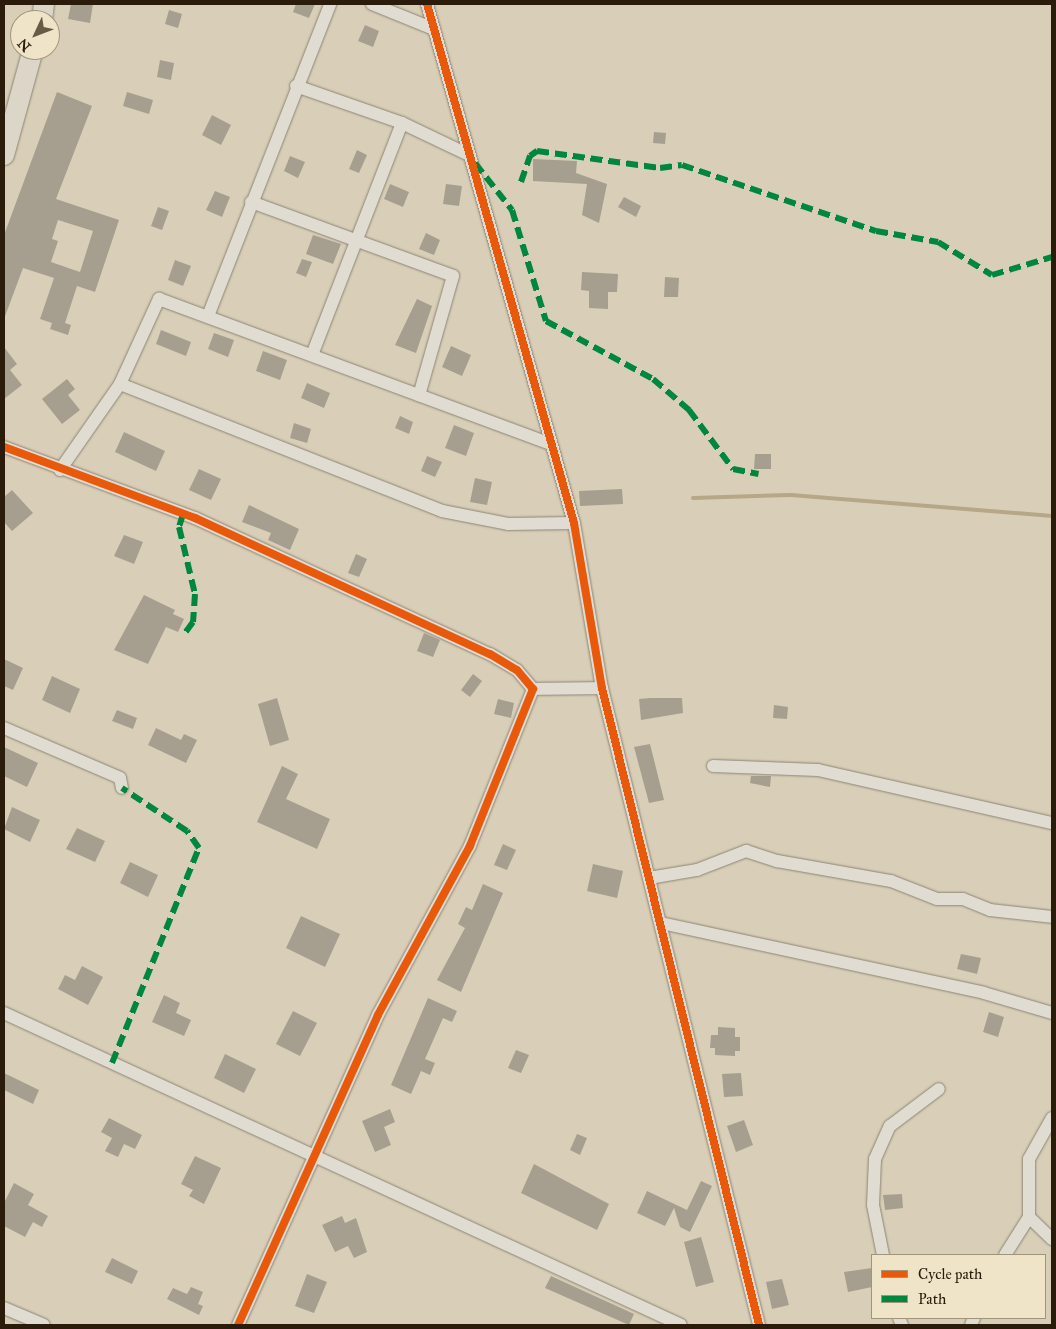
<!DOCTYPE html>
<html>
<head>
<meta charset="utf-8">
<style>
	body { margin:0 }
	#map { position:relative; width:1056px; height:1329px; overflow:hidden; background:#d9cfb8; font-family:"IM FELL Great Primer",serif }
	div>[style] { position:absolute }
	[style*='--x'] { left:calc(var(--x)*1px); top:calc(var(--y)*1px); width:calc(var(--w)*1px); rotate:calc(var(--a)*1deg) }
	.stream>* { height:4px; margin:-2px; padding:0 2px; transform-origin:2px; border-radius:2px; background:#b5a788 }
	.building>* { inset:0; background:#a69f8f }
	.roads { filter:drop-shadow(0 0 1px #8b8475) drop-shadow(0 0 1px #8b8475) }
	.street>* { height:12px; margin:-6px; padding:0 6px; transform-origin:6px; border-radius:6px; background:#e1dcd1 }
	.primary>* { height:20px; margin:-10px; padding:0 10px; transform-origin:10px; border-radius:10px; background:#dcd6c8 }
	.quiet>* { height:6px; margin-top:-3px; transform-origin:0; background:repeating-linear-gradient(90deg,#00873e 0 12px,transparent 0 18px) }
	.cycleway>* { height:8px; margin:-4px; padding:0 4px; transform-origin:4px; border-radius:4px; background:#e8590c }
	span { translate:-50% -50%; white-space:nowrap; text-align:center; line-height:1.15; -webkit-text-stroke:5px #efe4c8; paint-order:stroke }
	.frame { position:absolute; inset:0; border:5px solid #2a1b0a; pointer-events:none }
	.legend { position:absolute; left:871px; top:1254px; width:175px; height:65px; box-sizing:border-box; background:#efe4c8; border:1px solid #a0947c; margin:0; padding:6px 9px; list-style:none; font-size:15px; color:#2a1b0a }
	.legend li { display:flex; align-items:center; gap:10px; height:25px }
	.legend b { width:25px; border:1px solid #a0947c }
	.north { position:absolute; left:10px; top:10px; width:50px; height:50px; box-sizing:border-box; background:#efe4c8; border:1px solid #a0947c; border-radius:50%; rotate:227deg; font-size:14px; font-weight:700; line-height:20px; text-align:center; color:#2a1b0a }
	.north::after { content:''; display:block; margin:auto; width:18px; height:22px; background:#675a47; clip-path:polygon(50% 0,100% 100%,50% 72%,0 100%) }
</style>
</head>
<body>
<div id="map">
	<div class="stream">
		<div style="--x:693;--y:498;--w:98;--a:-1.8"></div>
		<div style="--x:791;--y:495;--w:262;--a:4.6"></div>
	</div>
	<div class="building">
		<div style="clip-path:polygon(71px 4px,93px 4px,90px 23px,68px 19px)"></div>
		<div style="clip-path:polygon(296px 4px,315px 4px,309px 18px,293px 12px)"></div>
		<div style="clip-path:polygon(169px 10px,182px 14px,178px 28px,165px 24px)"></div>
		<div style="clip-path:polygon(365px 25px,379px 31px,373px 47px,358px 41px)"></div>
		<div style="clip-path:polygon(160px 60px,174px 63px,171px 80px,157px 77px)"></div>
		<div style="clip-path:polygon(evenodd,57px 92px,92px 106px,56px 199px,119px 220px,95px 292px,77px 286px,65px 323px,71px 325px,68px 335px,50px 329px,52px 323px,40px 319px,54px 278px,23px 268px,4px 319px,4px 235px,57px 92px,58px 220px,93px 231px,80px 272px,51px 262px,58px 241px,52px 239px,58px 220px)"></div>
		<div style="clip-path:polygon(127px 92px,153px 100px,149px 114px,123px 106px)"></div>
		<div style="clip-path:polygon(212px 115px,231px 125px,221px 145px,202px 135px)"></div>
		<div style="clip-path:polygon(654px 132px,666px 133px,665px 144px,653px 143px)"></div>
		<div style="clip-path:polygon(357px 150px,367px 155px,359px 173px,349px 169px)"></div>
		<div style="clip-path:polygon(290px 156px,305px 162px,298px 178px,284px 171px)"></div>
		<div style="clip-path:polygon(533px 159px,577px 161px,576px 173px,607px 184px,599px 223px,582px 215px,587px 184px,533px 181px)"></div>
		<div style="clip-path:polygon(390px 184px,409px 192px,403px 207px,384px 199px)"></div>
		<div style="clip-path:polygon(446px 184px,462px 186px,459px 206px,443px 204px)"></div>
		<div style="clip-path:polygon(215px 191px,230px 197px,222px 217px,206px 210px)"></div>
		<div style="clip-path:polygon(624px 197px,641px 206px,636px 217px,618px 207px)"></div>
		<div style="clip-path:polygon(158px 207px,169px 211px,162px 230px,151px 226px)"></div>
		<div style="clip-path:polygon(426px 233px,440px 240px,434px 255px,419px 249px)"></div>
		<div style="clip-path:polygon(313px 235px,341px 244px,333px 264px,306px 254px)"></div>
		<div style="clip-path:polygon(302px 259px,312px 262px,306px 277px,296px 273px)"></div>
		<div style="clip-path:polygon(175px 260px,191px 266px,183px 286px,168px 280px)"></div>
		<div style="clip-path:polygon(582px 272px,618px 274px,617px 292px,608px 292px,608px 309px,589px 308px,589px 291px,581px 290px)"></div>
		<div style="clip-path:polygon(665px 277px,679px 278px,678px 297px,664px 297px)"></div>
		<div style="clip-path:polygon(417px 299px,432px 306px,416px 353px,395px 345px)"></div>
		<div style="clip-path:polygon(161px 330px,191px 342px,186px 356px,156px 344px)"></div>
		<div style="clip-path:polygon(214px 333px,234px 340px,228px 357px,208px 349px)"></div>
		<div style="clip-path:polygon(451px 346px,471px 355px,462px 376px,442px 367px)"></div>
		<div style="clip-path:polygon(4px 347px,17px 364px,10px 370px,22px 385px,4px 399px)"></div>
		<div style="clip-path:polygon(263px 351px,287px 360px,280px 380px,256px 371px)"></div>
		<div style="clip-path:polygon(67px 379px,75px 389px,68px 395px,80px 410px,62px 424px,42px 399px)"></div>
		<div style="clip-path:polygon(307px 383px,330px 393px,324px 408px,301px 398px)"></div>
		<div style="clip-path:polygon(400px 416px,413px 422px,409px 434px,395px 428px)"></div>
		<div style="clip-path:polygon(294px 423px,311px 429px,307px 443px,290px 438px)"></div>
		<div style="clip-path:polygon(454px 425px,474px 433px,466px 456px,445px 448px)"></div>
		<div style="clip-path:polygon(124px 432px,165px 451px,156px 471px,115px 452px)"></div>
		<div style="clip-path:polygon(755px 454px,771px 454px,771px 469px,754px 469px)"></div>
		<div style="clip-path:polygon(427px 456px,442px 462px,435px 477px,421px 471px)"></div>
		<div style="clip-path:polygon(199px 469px,221px 479px,211px 500px,189px 490px)"></div>
		<div style="clip-path:polygon(475px 478px,492px 482px,487px 505px,470px 502px)"></div>
		<div style="clip-path:polygon(622px 489px,623px 504px,580px 506px,579px 491px)"></div>
		<div style="clip-path:polygon(12px 490px,33px 513px,12px 531px,4px 522px,4px 497px)"></div>
		<div style="clip-path:polygon(249px 505px,299px 529px,290px 550px,268px 540px,271px 533px,242px 522px)"></div>
		<div style="clip-path:polygon(124px 535px,143px 542px,134px 564px,114px 556px)"></div>
		<div style="clip-path:polygon(356px 554px,367px 559px,359px 577px,348px 573px)"></div>
		<div style="clip-path:polygon(144px 595px,175px 610px,173px 614px,184px 619px,178px 632px,166px 627px,148px 664px,114px 650px)"></div>
		<div style="clip-path:polygon(424px 633px,440px 640px,433px 657px,417px 651px)"></div>
		<div style="clip-path:polygon(4px 659px,23px 668px,13px 690px,4px 686px)"></div>
		<div style="clip-path:polygon(473px 674px,482px 681px,470px 697px,461px 690px)"></div>
		<div style="clip-path:polygon(52px 676px,80px 689px,70px 713px,42px 700px)"></div>
		<div style="clip-path:polygon(277px 698px,289px 740px,270px 746px,258px 704px)"></div>
		<div style="clip-path:polygon(650px 698px,682px 698px,683px 713px,641px 720px,639px 699px)"></div>
		<div style="clip-path:polygon(498px 699px,514px 703px,511px 718px,494px 714px)"></div>
		<div style="clip-path:polygon(774px 705px,788px 707px,787px 719px,773px 718px)"></div>
		<div style="clip-path:polygon(117px 710px,137px 718px,133px 729px,112px 721px)"></div>
		<div style="clip-path:polygon(156px 728px,181px 740px,184px 734px,197px 740px,186px 763px,148px 745px)"></div>
		<div style="clip-path:polygon(650px 744px,664px 800px,649px 803px,634px 747px)"></div>
		<div style="clip-path:polygon(4px 747px,38px 763px,27px 787px,4px 776px)"></div>
		<div style="clip-path:polygon(282px 766px,298px 774px,286px 799px,330px 819px,317px 849px,257px 822px)"></div>
		<div style="clip-path:polygon(751px 776px,771px 776px,770px 787px,750px 783px)"></div>
		<div style="clip-path:polygon(12px 807px,40px 820px,30px 842px,4px 829px)"></div>
		<div style="clip-path:polygon(77px 828px,105px 841px,95px 862px,66px 849px)"></div>
		<div style="clip-path:polygon(503px 844px,516px 850px,507px 870px,494px 865px)"></div>
		<div style="clip-path:polygon(130px 862px,158px 875px,148px 897px,120px 883px)"></div>
		<div style="clip-path:polygon(593px 864px,623px 871px,617px 898px,587px 891px)"></div>
		<div style="clip-path:polygon(483px 884px,503px 893px,461px 992px,437px 980px,465px 928px,458px 924px,466px 907px,472px 910px)"></div>
		<div style="clip-path:polygon(301px 916px,340px 934px,325px 967px,286px 948px)"></div>
		<div style="clip-path:polygon(961px 954px,981px 958px,977px 974px,957px 969px)"></div>
		<div style="clip-path:polygon(82px 966px,103px 977px,88px 1005px,58px 989px,65px 975px,75px 980px)"></div>
		<div style="clip-path:polygon(164px 995px,180px 1003px,176px 1013px,191px 1020px,184px 1036px,152px 1022px)"></div>
		<div style="clip-path:polygon(428px 998px,457px 1011px,452px 1022px,443px 1018px,425px 1059px,435px 1063px,430px 1075px,421px 1071px,411px 1094px,391px 1085px)"></div>
		<div style="clip-path:polygon(293px 1011px,317px 1023px,300px 1056px,276px 1044px)"></div>
		<div style="clip-path:polygon(989px 1012px,1004px 1017px,998px 1037px,983px 1032px)"></div>
		<div style="clip-path:polygon(718px 1027px,735px 1028px,735px 1037px,740px 1037px,740px 1051px,735px 1051px,735px 1056px,715px 1055px,715px 1048px,710px 1048px,711px 1035px,718px 1035px)"></div>
		<div style="clip-path:polygon(516px 1050px,529px 1055px,521px 1073px,508px 1068px)"></div>
		<div style="clip-path:polygon(225px 1054px,256px 1069px,244px 1093px,214px 1078px)"></div>
		<div style="clip-path:polygon(4px 1073px,39px 1090px,33px 1104px,4px 1090px)"></div>
		<div style="clip-path:polygon(741px 1073px,743px 1096px,724px 1097px,722px 1074px)"></div>
		<div style="clip-path:polygon(390px 1109px,395px 1122px,384px 1127px,391px 1145px,375px 1152px,362px 1121px)"></div>
		<div style="clip-path:polygon(109px 1118px,142px 1135px,135px 1149px,124px 1144px,118px 1157px,105px 1151px,112px 1138px,101px 1132px)"></div>
		<div style="clip-path:polygon(744px 1120px,753px 1145px,736px 1152px,727px 1126px)"></div>
		<div style="clip-path:polygon(577px 1134px,587px 1138px,580px 1155px,570px 1150px)"></div>
		<div style="clip-path:polygon(195px 1156px,221px 1168px,204px 1204px,189px 1196px,193px 1190px,181px 1184px)"></div>
		<div style="clip-path:polygon(534px 1164px,609px 1204px,597px 1230px,521px 1193px)"></div>
		<div style="clip-path:polygon(701px 1181px,712px 1186px,690px 1232px,680px 1227px,674px 1208px,665px 1226px,637px 1213px,647px 1191px,687px 1210px)"></div>
		<div style="clip-path:polygon(14px 1183px,34px 1194px,28px 1205px,48px 1216px,42px 1227px,33px 1222px,25px 1237px,4px 1226px,4px 1203px)"></div>
		<div style="clip-path:polygon(902px 1194px,903px 1208px,885px 1210px,883px 1195px)"></div>
		<div style="clip-path:polygon(342px 1216px,345px 1223px,356px 1218px,367px 1252px,354px 1258px,348px 1246px,335px 1252px,322px 1225px)"></div>
		<div style="clip-path:polygon(701px 1237px,714px 1282px,696px 1287px,684px 1242px)"></div>
		<div style="clip-path:polygon(112px 1258px,138px 1271px,132px 1284px,105px 1272px)"></div>
		<div style="clip-path:polygon(872px 1268px,872px 1287px,848px 1292px,844px 1272px)"></div>
		<div style="clip-path:polygon(307px 1274px,327px 1282px,314px 1313px,295px 1306px)"></div>
		<div style="clip-path:polygon(551px 1276px,634px 1314px,629px 1325px,545px 1288px)"></div>
		<div style="clip-path:polygon(782px 1279px,789px 1305px,772px 1309px,766px 1282px)"></div>
		<div style="clip-path:polygon(191px 1287px,203px 1292px,198px 1304px,203px 1306px,199px 1315px,167px 1299px,173px 1288px,187px 1294px)"></div>
	</div>
	<div class="roads">
		<div class="street">
			<div style="--x:372;--y:4;--w:67;--a:22"></div>
			<div style="--x:427;--y:4;--w:539;--a:74.19"></div>
			<div style="--x:574;--y:523;--w:167;--a:80.4"></div>
			<div style="--x:602;--y:688;--w:656;--a:76.15"></div>
			<div style="--x:296;--y:86;--w:112;--a:19.2"></div>
			<div style="--x:402;--y:123;--w:74;--a:25.5"></div>
			<div style="--x:251;--y:202;--w:215;--a:20.1"></div>
			<div style="--x:453;--y:276;--w:124;--a:105.9"></div>
			<div style="--x:208;--y:316;--w:335;--a:-68.6"></div>
			<div style="--x:312;--y:355;--w:249;--a:-68.8"></div>
			<div style="--x:120;--y:384;--w:346;--a:21.5"></div>
			<div style="--x:442;--y:511;--w:67;--a:11.1"></div>
			<div style="--x:508;--y:524;--w:66;--a:-0.9"></div>
			<div style="--x:4;--y:447;--w:204;--a:20.4"></div>
			<div style="--x:195;--y:518;--w:325;--a:24.8"></div>
			<div style="--x:490;--y:654;--w:31;--a:31"></div>
			<div style="--x:517;--y:670;--w:25;--a:50"></div>
			<div style="--x:533;--y:689;--w:169;--a:111.9"></div>
			<div style="--x:470;--y:846;--w:192;--a:118.6"></div>
			<div style="--x:378;--y:1015;--w:340;--a:114.3"></div>
			<div style="--x:60;--y:470;--w:105;--a:-55.1"></div>
			<div style="--x:120;--y:384;--w:94;--a:-65.4"></div>
			<div style="--x:159;--y:299;--w:418;--a:20.3"></div>
			<div style="--x:533;--y:689;--w:69;--a:-0.8"></div>
			<div style="--x:4;--y:728;--w:126;--a:23.3"></div>
			<div style="--x:120;--y:778;--w:10;--a:79"></div>
			<div style="--x:713;--y:766;--w:105;--a:2.2"></div>
			<div style="--x:818;--y:770;--w:240;--a:12.8"></div>
			<div style="--x:649;--y:878;--w:49;--a:-9.5"></div>
			<div style="--x:697;--y:870;--w:53;--a:-21.2"></div>
			<div style="--x:746;--y:851;--w:33;--a:18"></div>
			<div style="--x:777;--y:861;--w:116;--a:10"></div>
			<div style="--x:891;--y:881;--w:49;--a:21.4"></div>
			<div style="--x:937;--y:899;--w:26;--a:0"></div>
			<div style="--x:963;--y:899;--w:29;--a:22"></div>
			<div style="--x:990;--y:910;--w:62;--a:6.4"></div>
			<div style="--x:661;--y:923;--w:330;--a:12.2"></div>
			<div style="--x:984;--y:993;--w:71;--a:16.4"></div>
			<div style="--x:4;--y:1013;--w:745;--a:24.74"></div>
			<div style="--x:1029;--y:1217;--w:58;--a:-90"></div>
			<div style="--x:1029;--y:1159;--w:47;--a:-60.7"></div>
			<div style="--x:883;--y:1255;--w:51;--a:-101.3"></div>
			<div style="--x:873;--y:1205;--w:46;--a:-87.5"></div>
			<div style="--x:875;--y:1159;--w:36;--a:-66"></div>
			<div style="--x:890;--y:1126;--w:61;--a:-37.1"></div>
			<div style="--x:1005;--y:1255;--w:45;--a:-57.7"></div>
			<div style="--x:1029;--y:1217;--w:32;--a:44"></div>
			<div style="--x:4;--y:1308;--w:43;--a:23"></div>
			<div style="--x:899;--y:1318;--w:8;--a:67"></div>
			<div style="--x:971;--y:1325;--w:8;--a:-67"></div>
		</div>
		<div class="primary">
			<div style="--x:42;--y:20;--w:16;--a:-83"></div>
			<div style="--x:4;--y:155;--w:109;--a:-74.6"></div>
		</div>
	</div>
	<div class="quiet">
		<div style="--x:475;--y:163;--w:60;--a:51.8"></div>
		<div style="--x:512;--y:210;--w:116;--a:73"></div>
		<div style="--x:546;--y:321;--w:122;--a:28.5"></div>
		<div style="--x:653;--y:379;--w:48;--a:40.7"></div>
		<div style="--x:689;--y:410;--w:74;--a:53.3"></div>
		<div style="--x:733;--y:469;--w:26;--a:11"></div>
		<div style="--x:521;--y:182;--w:28;--a:-71"></div>
		<div style="--x:530;--y:156;--w:9;--a:-36"></div>
		<div style="--x:537;--y:151;--w:124;--a:7.9"></div>
		<div style="--x:660;--y:168;--w:22;--a:-8"></div>
		<div style="--x:682;--y:165;--w:205;--a:18.8"></div>
		<div style="--x:876;--y:231;--w:63;--a:10.1"></div>
		<div style="--x:938;--y:242;--w:63;--a:31.4"></div>
		<div style="--x:992;--y:275;--w:63;--a:-16.7"></div>
		<div style="--x:183;--y:514;--w:14;--a:107"></div>
		<div style="--x:179;--y:527;--w:69;--a:76.6"></div>
		<div style="--x:195;--y:594;--w:28;--a:94"></div>
		<div style="--x:193;--y:622;--w:14;--a:126"></div>
		<div style="--x:112;--y:1063;--w:232;--a:-68"></div>
		<div style="--x:199;--y:848;--w:21;--a:-125"></div>
		<div style="--x:187;--y:831;--w:78;--a:-146.5"></div>
	</div>
	<div class="cycleway">
		<div style="--x:427;--y:4;--w:539;--a:74.19"></div>
		<div style="--x:574;--y:523;--w:167;--a:80.4"></div>
		<div style="--x:602;--y:688;--w:656;--a:76.15"></div>
		<div style="--x:4;--y:447;--w:204;--a:20.4"></div>
		<div style="--x:195;--y:518;--w:325;--a:24.8"></div>
		<div style="--x:490;--y:654;--w:31;--a:31"></div>
		<div style="--x:517;--y:670;--w:25;--a:50"></div>
		<div style="--x:533;--y:689;--w:169;--a:111.9"></div>
		<div style="--x:470;--y:846;--w:192;--a:118.6"></div>
		<div style="--x:378;--y:1015;--w:340;--a:114.3"></div>
	</div>
	<div class="frame"></div>
	<ul class="legend">
	<li><b style="height:6px;background:#e8590c"></b>Cycle path</li>
	<li><b style="height:6px;background:#00873e"></b>Path</li>
	</ul>
	<div class="north">N</div>
</div>
</body>
</html>
